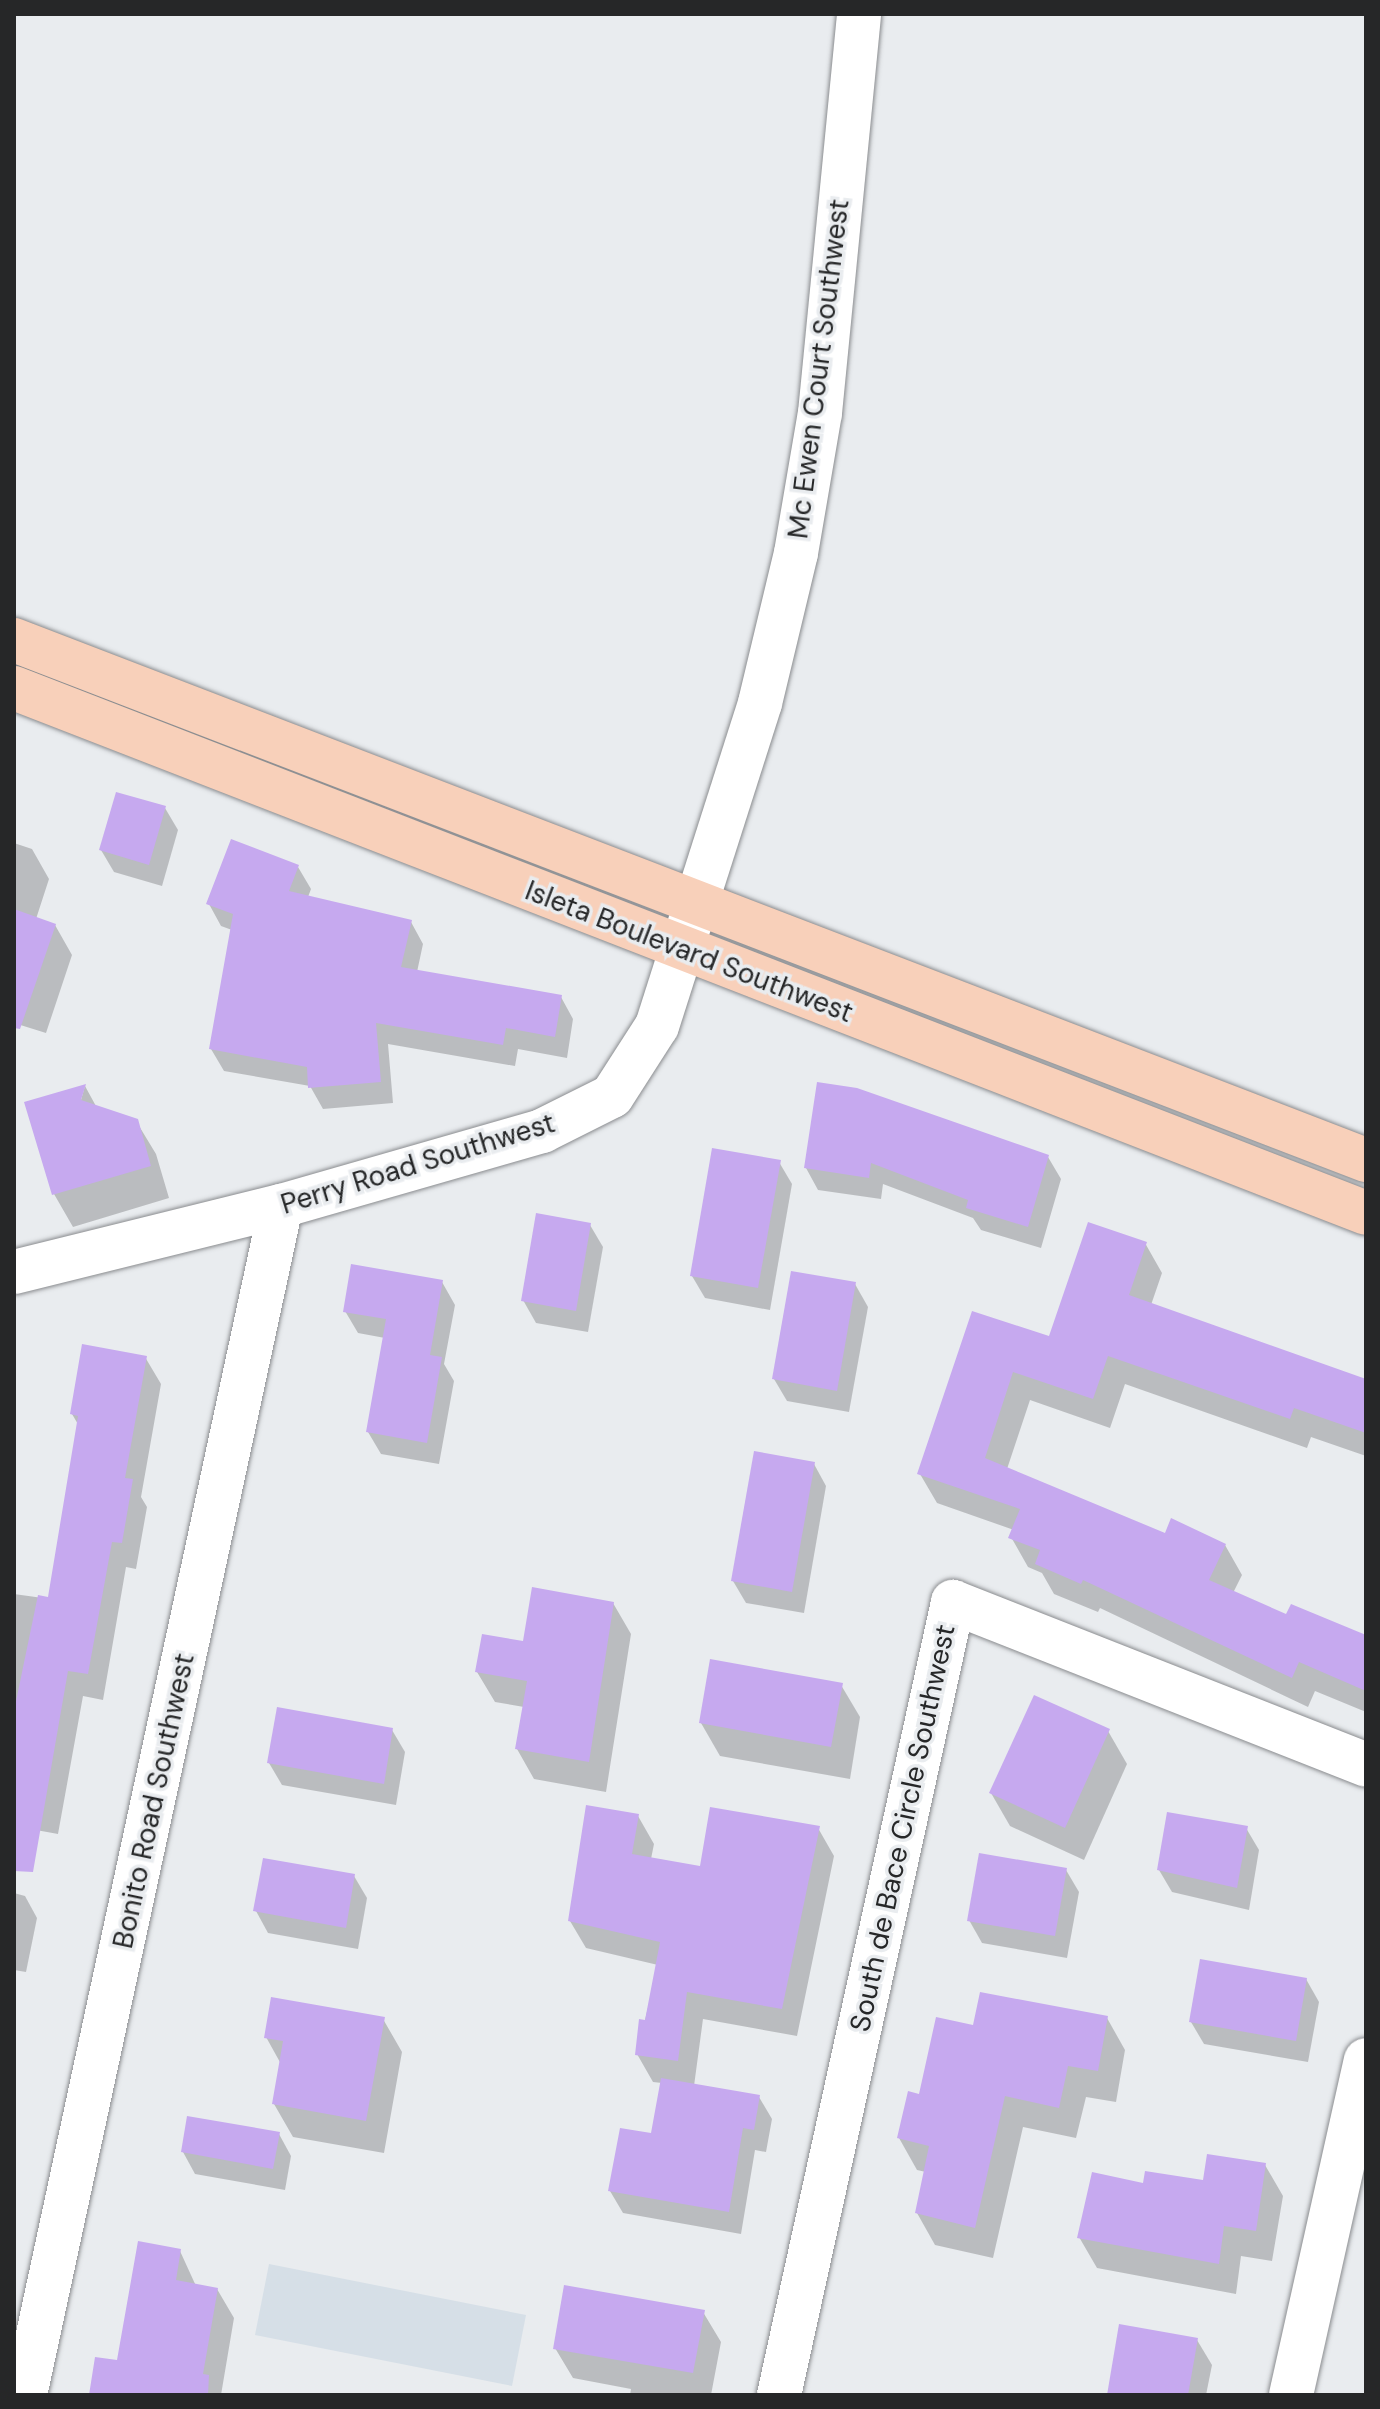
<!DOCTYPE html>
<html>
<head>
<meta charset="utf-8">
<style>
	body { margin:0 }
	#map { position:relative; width:1380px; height:2409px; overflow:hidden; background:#e9ecef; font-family:"DM Sans",sans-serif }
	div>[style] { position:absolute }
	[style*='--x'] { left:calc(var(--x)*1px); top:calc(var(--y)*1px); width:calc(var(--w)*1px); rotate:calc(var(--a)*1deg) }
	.built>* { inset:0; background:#d6dfe7 }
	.shadow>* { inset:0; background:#0003 }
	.building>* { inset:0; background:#c6a9ef }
	.roads { filter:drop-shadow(0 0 2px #8a8c8f) drop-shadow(0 0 2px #8a8c8f) }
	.minor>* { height:44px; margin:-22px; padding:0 22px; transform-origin:22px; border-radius:22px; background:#fff }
	.major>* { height:44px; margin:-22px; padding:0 22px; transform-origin:22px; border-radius:22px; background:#f8d0ba }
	span { translate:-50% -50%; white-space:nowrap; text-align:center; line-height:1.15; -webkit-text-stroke:7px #e9ecef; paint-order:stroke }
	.street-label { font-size:28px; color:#262728 }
	.frame { position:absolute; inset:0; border:16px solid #262728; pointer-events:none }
</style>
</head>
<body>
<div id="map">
	<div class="built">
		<div style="clip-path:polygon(269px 2264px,526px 2315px,512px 2386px,255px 2335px)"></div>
	</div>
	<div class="shadow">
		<div style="clip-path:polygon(165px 808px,178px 830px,162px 886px,114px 872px,101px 850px)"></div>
		<div style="clip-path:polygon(14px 843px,32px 849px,49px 879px,36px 919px,55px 925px,72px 955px,46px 1033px,14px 1023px)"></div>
		<div style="clip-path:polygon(298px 867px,311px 889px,308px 897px,411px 922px,423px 944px,417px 972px,561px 997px,573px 1019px,567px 1058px,518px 1049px,515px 1066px,388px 1044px,393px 1103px,323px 1109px,310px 1086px,224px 1071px,211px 1049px,232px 930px,221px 926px,209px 904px)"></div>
		<div style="clip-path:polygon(818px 1084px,1048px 1157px,1061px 1179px,1041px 1248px,981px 1230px,973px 1218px,883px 1184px,881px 1199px,818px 1190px,806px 1168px)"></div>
		<div style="clip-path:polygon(85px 1086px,97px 1108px,136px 1121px,156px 1154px,169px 1198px,73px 1227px,54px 1194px)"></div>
		<div style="clip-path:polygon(779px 1162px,792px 1184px,770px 1310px,705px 1298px,692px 1276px)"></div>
		<div style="clip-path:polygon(590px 1225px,603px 1247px,588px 1332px,536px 1323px,523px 1300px)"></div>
		<div style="clip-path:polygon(1145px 1243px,1162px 1273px,1151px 1305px,1366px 1380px,1366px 1456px,1311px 1437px,1307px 1448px,1125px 1384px,1110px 1428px,1030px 1400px,1007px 1469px,1166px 1535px,1225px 1545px,1242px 1575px,1233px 1593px,1287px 1617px,1366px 1637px,1366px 1712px,1315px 1691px,1308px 1707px,1100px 1608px,1098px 1612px,1054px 1594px,1042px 1573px,1028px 1567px,1011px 1537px,1014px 1530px,937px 1503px,920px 1474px,973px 1313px,1051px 1339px)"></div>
		<div style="clip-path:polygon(442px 1282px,455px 1305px,444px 1364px,454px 1381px,439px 1464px,381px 1454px,368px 1432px,385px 1338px,358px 1333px,345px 1311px)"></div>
		<div style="clip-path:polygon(855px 1284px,868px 1307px,849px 1412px,787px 1401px,774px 1379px)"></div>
		<div style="clip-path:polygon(145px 1357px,161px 1384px,141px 1497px,147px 1507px,136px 1569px,126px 1567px,103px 1700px,83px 1696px,58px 1834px,14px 1826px,14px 1594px,50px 1599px,79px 1426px,72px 1414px)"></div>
		<div style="clip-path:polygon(814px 1464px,826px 1486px,804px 1613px,746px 1603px,733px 1581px)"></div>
		<div style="clip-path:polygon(613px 1603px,631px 1634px,606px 1792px,534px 1779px,517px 1749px,524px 1707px,495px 1702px,477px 1672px,525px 1643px)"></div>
		<div style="clip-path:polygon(841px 1685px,860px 1717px,850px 1779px,720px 1756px,701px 1723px)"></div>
		<div style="clip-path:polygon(392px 1730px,405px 1752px,396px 1805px,282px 1785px,269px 1763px)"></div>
		<div style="clip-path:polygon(1108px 1731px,1127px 1764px,1084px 1860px,1010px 1826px,991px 1793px)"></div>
		<div style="clip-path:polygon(638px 1816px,654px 1844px,651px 1859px,702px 1868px,818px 1828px,834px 1856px,797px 2036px,703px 2019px,694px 2086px,759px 2097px,772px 2119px,766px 2152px,755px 2150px,741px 2234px,623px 2213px,610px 2191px,653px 2136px,662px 2083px,653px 2082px,637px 2054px,658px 1965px,586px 1948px,570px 1921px)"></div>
		<div style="clip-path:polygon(1246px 1828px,1259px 1850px,1249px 1910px,1172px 1892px,1159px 1870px)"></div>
		<div style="clip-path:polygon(1066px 1870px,1079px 1892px,1067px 1958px,982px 1943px,969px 1920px)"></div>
		<div style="clip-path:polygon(354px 1876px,367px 1898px,358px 1949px,268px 1933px,256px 1911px)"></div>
		<div style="clip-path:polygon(14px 1893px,25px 1896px,37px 1918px,26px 1972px,14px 1970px)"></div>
		<div style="clip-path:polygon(1306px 1979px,1319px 2002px,1308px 2062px,1204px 2044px,1191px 2022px)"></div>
		<div style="clip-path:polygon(1107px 2018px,1125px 2050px,1116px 2102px,1086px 2097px,1076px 2138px,1023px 2127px,993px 2258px,935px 2245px,917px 2213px,926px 2172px,917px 2170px,899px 2138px,920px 2096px,974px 2028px)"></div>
		<div style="clip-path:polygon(383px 2019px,402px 2052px,384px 2153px,293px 2137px,274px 2104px,281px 2064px,266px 2037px)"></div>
		<div style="clip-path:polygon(279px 2134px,291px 2156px,285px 2190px,195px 2174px,183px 2152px)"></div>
		<div style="clip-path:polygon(1265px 2165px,1283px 2196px,1272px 2261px,1241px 2256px,1236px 2294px,1097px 2268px,1079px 2237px,1144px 2185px,1205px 2182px)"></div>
		<div style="clip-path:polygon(180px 2251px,196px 2286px,217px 2289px,234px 2318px,221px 2395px,91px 2395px,119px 2363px)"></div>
		<div style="clip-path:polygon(703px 2312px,721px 2342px,711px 2395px,630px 2395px,631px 2389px,573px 2378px,555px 2348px)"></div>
		<div style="clip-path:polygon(1197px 2340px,1212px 2365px,1206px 2395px,1109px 2395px)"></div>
	</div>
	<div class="building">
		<div style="clip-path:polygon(116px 792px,166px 806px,149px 865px,99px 850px)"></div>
		<div style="clip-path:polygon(231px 839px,299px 865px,289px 891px,412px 920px,401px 967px,562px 995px,555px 1037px,506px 1028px,503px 1045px,376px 1023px,381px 1082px,308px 1088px,307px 1067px,209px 1049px,233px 914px,206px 904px)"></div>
		<div style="clip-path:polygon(14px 909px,56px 924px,20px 1029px,14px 1028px)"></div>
		<div style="clip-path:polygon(817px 1082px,857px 1088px,1049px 1155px,1028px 1227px,966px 1208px,968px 1200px,871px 1163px,869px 1178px,804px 1168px)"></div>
		<div style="clip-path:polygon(86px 1084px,81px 1100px,138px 1119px,151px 1166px,52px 1195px,24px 1102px)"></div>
		<div style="clip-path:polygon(712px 1148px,781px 1160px,758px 1288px,690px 1276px)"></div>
		<div style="clip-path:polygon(536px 1213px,591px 1223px,576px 1311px,521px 1301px)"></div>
		<div style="clip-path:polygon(1088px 1222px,1147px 1242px,1129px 1295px,1366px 1379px,1366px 1433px,1294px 1408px,1290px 1419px,1108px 1356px,1093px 1399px,1013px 1372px,985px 1458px,1165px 1533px,1171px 1518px,1226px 1544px,1209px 1580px,1286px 1614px,1291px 1604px,1366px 1635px,1366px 1691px,1299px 1662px,1292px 1678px,1083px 1580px,1081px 1584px,1035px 1564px,1040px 1550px,1008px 1538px,1020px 1509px,917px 1474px,972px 1311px,1049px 1336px)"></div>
		<div style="clip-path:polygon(351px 1264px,443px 1280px,430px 1355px,442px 1357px,427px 1443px,366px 1432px,386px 1319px,343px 1312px)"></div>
		<div style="clip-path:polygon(791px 1271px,856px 1282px,837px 1391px,772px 1379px)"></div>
		<div style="clip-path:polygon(82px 1344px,147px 1356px,125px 1478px,133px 1479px,122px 1543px,112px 1542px,88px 1674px,68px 1671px,33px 1872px,14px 1871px,14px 1711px,38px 1595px,48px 1597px,78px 1416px,70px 1414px)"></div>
		<div style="clip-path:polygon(754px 1451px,815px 1462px,792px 1592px,731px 1581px)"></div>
		<div style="clip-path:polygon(532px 1587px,614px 1602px,589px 1762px,515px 1749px,527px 1681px,475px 1672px,482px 1634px,523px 1641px)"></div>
		<div style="clip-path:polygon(710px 1659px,843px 1683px,831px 1747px,699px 1723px)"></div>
		<div style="clip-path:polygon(1034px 1695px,1110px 1729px,1065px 1828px,989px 1793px)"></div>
		<div style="clip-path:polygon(277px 1707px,393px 1728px,384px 1784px,267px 1763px)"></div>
		<div style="clip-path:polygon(586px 1805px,639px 1814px,632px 1854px,700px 1866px,710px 1807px,820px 1826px,782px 2009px,687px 1992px,678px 2061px,635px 2055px,639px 2019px,645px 2020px,660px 1942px,568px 1921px)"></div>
		<div style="clip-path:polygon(1167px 1812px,1248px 1826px,1237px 1888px,1157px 1870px)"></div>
		<div style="clip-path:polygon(979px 1853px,1067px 1868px,1055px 1936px,967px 1921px)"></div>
		<div style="clip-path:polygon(263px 1858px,355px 1874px,346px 1928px,253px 1911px)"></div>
		<div style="clip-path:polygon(1200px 1959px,1307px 1978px,1296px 2041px,1189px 2022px)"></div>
		<div style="clip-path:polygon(980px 1992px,1108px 2016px,1098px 2071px,1068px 2066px,1059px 2108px,1005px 2096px,975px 2228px,915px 2213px,929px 2146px,897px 2138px,908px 2091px,919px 2094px,936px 2017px,973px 2025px)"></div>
		<div style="clip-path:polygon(271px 1997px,385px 2017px,366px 2121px,272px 2104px,283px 2041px,264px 2038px)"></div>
		<div style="clip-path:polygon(661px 2078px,760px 2095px,754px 2130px,743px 2128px,729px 2212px,608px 2191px,620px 2128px,651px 2133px)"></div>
		<div style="clip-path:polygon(187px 2116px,280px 2132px,273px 2169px,181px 2152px)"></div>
		<div style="clip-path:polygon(1207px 2154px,1266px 2163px,1256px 2231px,1224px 2226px,1219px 2264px,1077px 2238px,1092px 2172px,1143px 2183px,1145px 2171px,1203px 2180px)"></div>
		<div style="clip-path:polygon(138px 2241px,181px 2249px,176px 2280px,218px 2288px,203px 2374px,209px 2375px,208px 2395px,89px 2395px,95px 2357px,117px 2360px)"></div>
		<div style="clip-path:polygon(564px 2285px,705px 2310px,693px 2373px,553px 2349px)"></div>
		<div style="clip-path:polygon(1119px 2324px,1198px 2338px,1188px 2395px,1107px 2395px)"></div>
	</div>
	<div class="roads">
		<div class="minor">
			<div style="--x:14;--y:1272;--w:275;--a:-13.9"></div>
			<div style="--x:281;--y:1206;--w:272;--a:-16"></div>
			<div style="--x:542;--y:1131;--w:78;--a:-26.6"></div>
			<div style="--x:612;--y:1096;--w:83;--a:-57.3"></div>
			<div style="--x:657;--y:1026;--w:339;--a:-72.3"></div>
			<div style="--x:760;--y:703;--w:154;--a:-76.5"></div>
			<div style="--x:796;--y:553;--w:142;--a:-80.3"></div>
			<div style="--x:820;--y:413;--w:401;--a:-84.4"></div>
			<div style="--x:25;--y:2395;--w:1216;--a:-77.85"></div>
			<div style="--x:779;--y:2395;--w:812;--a:-77.62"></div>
			<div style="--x:953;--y:1602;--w:444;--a:21.5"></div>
			<div style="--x:1291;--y:2395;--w:343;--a:-77.4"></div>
		</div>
		<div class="major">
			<div style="--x:14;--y:640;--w:1449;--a:21.04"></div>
			<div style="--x:14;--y:688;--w:1450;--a:21.22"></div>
		</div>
	</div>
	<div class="street-label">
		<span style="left:819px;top:369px;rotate:-83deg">Mc Ewen Court Southwest</span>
		<span style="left:689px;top:952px;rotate:21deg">Isleta Boulevard Southwest</span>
		<span style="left:418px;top:1164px;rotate:-17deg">Perry Road Southwest</span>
		<span style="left:154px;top:1801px;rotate:-78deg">Bonito Road Southwest</span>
		<span style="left:903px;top:1828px;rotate:-78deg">South de Bace Circle Southwest</span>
	</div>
	<div class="frame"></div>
</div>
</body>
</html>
